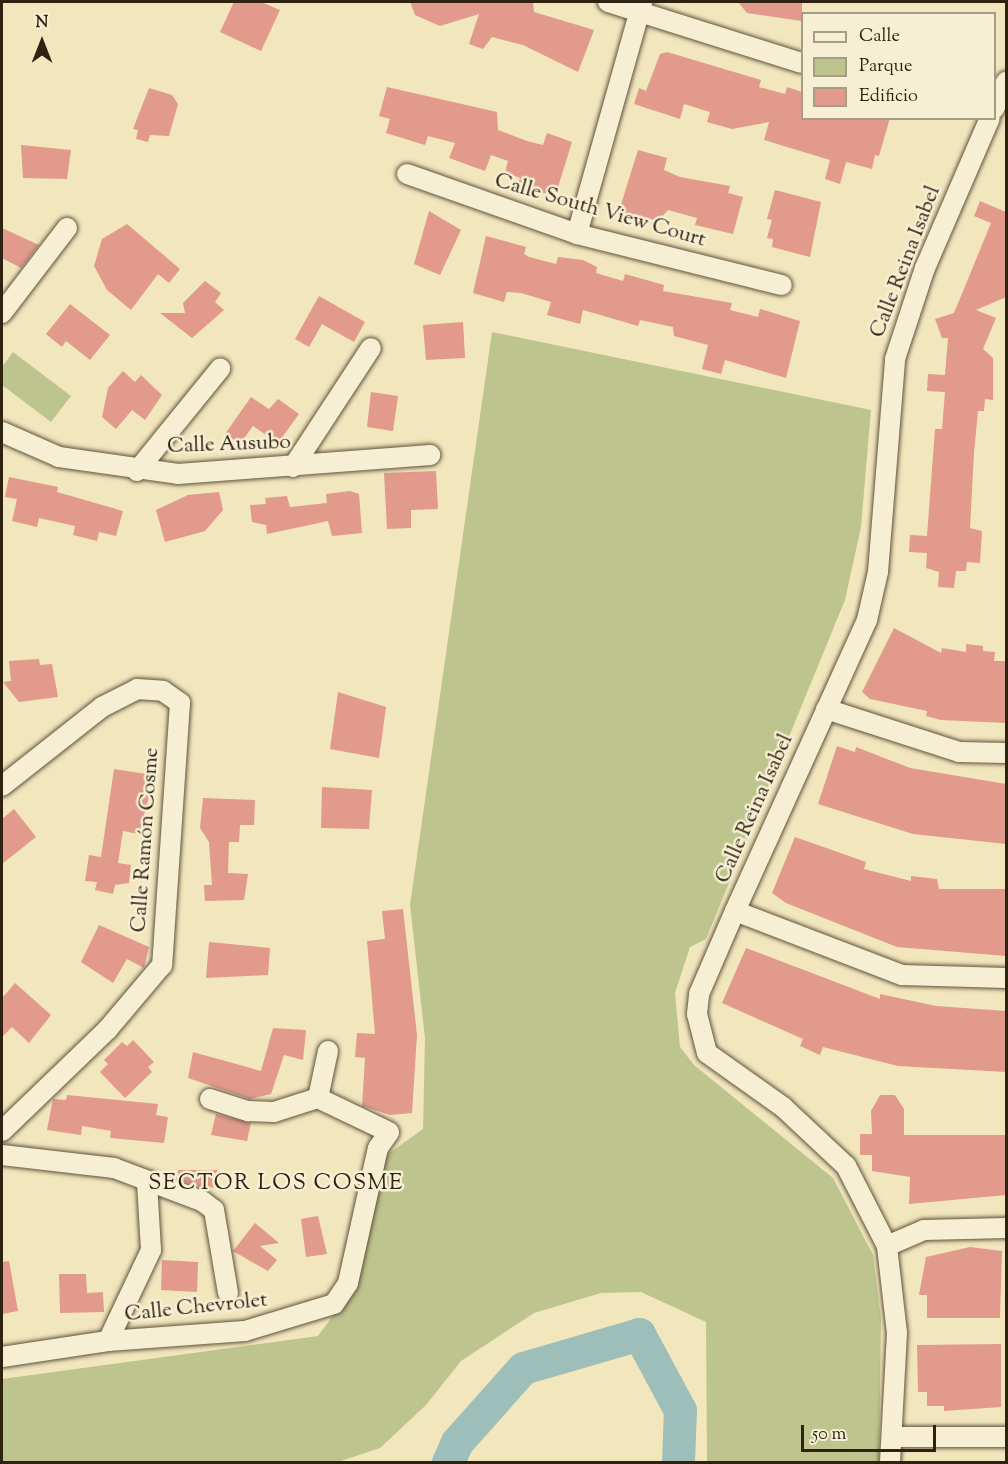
<!DOCTYPE html>
<html>
<head>
<meta charset="utf-8">
<style>
	body { margin:0 }
	#map { position:relative; width:1008px; height:1464px; overflow:hidden; background:#f2e6bd; font-family:"Sorts Mill Goudy",serif }
	div>[style] { position:absolute }
	[style*='--x'] { left:calc(var(--x)*1px); top:calc(var(--y)*1px); width:calc(var(--w)*1px); rotate:calc(var(--a)*1deg) }
	.green>* { inset:0; background:#bec48e }
	.river>* { height:33px; margin:-16.5px; padding:0 16.5px; transform-origin:16.5px; border-radius:16.5px; background:#9dbeb9 }
	.building>* { inset:0; background:#e19a8c }
	.roads { filter:drop-shadow(0 0 2px #60533c) drop-shadow(0 0 2px #60533c) }
	.street>* { height:20px; margin:-10px; padding:0 10px; transform-origin:10px; border-radius:10px; background:#f7efd4 }
	span { translate:-50% -50%; white-space:nowrap; text-align:center; line-height:1.15; -webkit-text-stroke:5px #f7efd4; paint-order:stroke }
	.street-label { font-size:21px; color:#302211 }
	.neighbourhood-label { font-size:22px; color:#302211; letter-spacing:1.5px }
	.frame { position:absolute; inset:0; border:3px solid #302211; pointer-events:none }
	.legend { position:absolute; left:801px; top:12px; width:195px; height:108px; box-sizing:border-box; background:#f7efd4; border:2px solid #a79d86; margin:0; padding:8px 10px; list-style:none; font-size:18px; color:#302211 }
	.legend li { display:flex; align-items:center; gap:12px; height:30px }
	.legend b { width:30px; border:2px solid #a79d86 }
	.north { position:absolute; left:12px; top:12px; width:60px; height:60px; -webkit-text-stroke:4px #f7efd4; paint-order:stroke; rotate:0deg; font-size:16px; font-weight:700; line-height:24px; text-align:center; color:#302211 }
	.north::after { content:''; display:block; margin:auto; width:21px; height:27px; background:#302211; clip-path:polygon(50% 0,100% 100%,50% 72%,0 100%) }
	.scale { position:absolute; left:801px; top:1425px; width:135px; height:27px; box-sizing:border-box; border:3px solid #302211; border-top:0; padding-left:8px; font-size:18px; line-height:21px; white-space:nowrap; color:#302211; -webkit-text-stroke:4px #f7efd4; paint-order:stroke }
</style>
</head>
<body>
<div id="map">
	<div class="green">
		<div style="clip-path:polygon(492px 332px,871px 410px,861px 527px,845px 600px,706px 939px,690px 947px,675px 993px,680px 1047px,694px 1065px,833px 1178px,873px 1255px,881px 1319px,879px 1462px,707px 1462px,706px 1322px,641px 1292px,601px 1293px,534px 1313px,461px 1361px,426px 1405px,380px 1448px,338px 1462px,2px 1462px,2px 1379px,318px 1336px,346px 1298px,373px 1186px,388px 1154px,423px 1129px,425px 1038px,410px 905px)"></div>
		<div style="clip-path:polygon(13px 352px,71px 396px,51px 422px,2px 385px,2px 367px)"></div>
	</div>
	<div class="river">
		<div style="--x:448;--y:1462;--w:22;--a:-66"></div>
		<div style="--x:457;--y:1442;--w:99;--a:-48.3"></div>
		<div style="--x:523;--y:1368;--w:121;--a:-16.3"></div>
		<div style="--x:639;--y:1334;--w:86;--a:61.7"></div>
		<div style="--x:680;--y:1410;--w:52;--a:92.2"></div>
	</div>
	<div class="building">
		<div style="clip-path:polygon(234px 2px,261px 2px,280px 10px,261px 51px,220px 32px)"></div>
		<div style="clip-path:polygon(410px 2px,533px 2px,534px 12px,594px 30px,578px 72px,523px 45px,492px 37px,483px 49px,469px 44px,479px 14px,440px 26px,415px 15px)"></div>
		<div style="clip-path:polygon(738px 2px,802px 2px,802px 21px,747px 13px)"></div>
		<div style="clip-path:polygon(667px 52px,761px 80px,759px 87px,785px 94px,787px 87px,802px 92px,802px 118px,890px 118px,879px 156px,875px 155px,872px 169px,846px 162px,840px 184px,825px 179px,830px 160px,764px 140px,769px 122px,732px 129px,707px 122px,710px 112px,684px 104px,680px 119px,634px 104px,639px 88px,646px 91px,660px 54px)"></div>
		<div style="clip-path:polygon(387px 87px,497px 112px,498px 130px,527px 141px,543px 145px,547px 133px,572px 142px,555px 197px,518px 184px,520px 178px,505px 172px,508px 161px,491px 155px,485px 171px,449px 158px,455px 143px,428px 136px,425px 145px,386px 133px,390px 119px,379px 116px)"></div>
		<div style="clip-path:polygon(149px 88px,172px 95px,178px 104px,169px 136px,150px 135px,148px 142px,136px 139px,138px 130px,133px 129px)"></div>
		<div style="clip-path:polygon(21px 145px,71px 150px,67px 179px,23px 178px)"></div>
		<div style="clip-path:polygon(638px 150px,667px 158px,664px 170px,680px 177px,730px 186px,728px 193px,743px 197px,733px 234px,695px 225px,697px 218px,668px 210px,658px 221px,619px 211px)"></div>
		<div style="clip-path:polygon(775px 190px,821px 202px,810px 257px,772px 247px,773px 239px,767px 238px,772px 220px,767px 219px)"></div>
		<div style="clip-path:polygon(980px 201px,1006px 212px,1006px 297px,976px 310px,996px 318px,983px 349px,993px 358px,993px 400px,985px 399px,984px 411px,978px 411px,974px 453px,970px 528px,982px 531px,980px 563px,967px 562px,966px 571px,956px 571px,954px 588px,938px 587px,939px 572px,926px 568px,927px 553px,909px 552px,910px 535px,927px 536px,935px 429px,942px 429px,945px 392px,927px 391px,928px 374px,945px 375px,948px 338px,942px 338px,935px 319px,954px 313px,991px 223px,974px 216px)"></div>
		<div style="clip-path:polygon(429px 211px,461px 230px,440px 275px,414px 264px)"></div>
		<div style="clip-path:polygon(127px 224px,180px 269px,169px 283px,158px 274px,131px 310px,107px 290px,94px 266px,102px 239px)"></div>
		<div style="clip-path:polygon(2px 228px,39px 245px,21px 268px,2px 258px)"></div>
		<div style="clip-path:polygon(486px 236px,526px 247px,524px 254px,529px 257px,556px 264px,558px 257px,583px 260px,597px 267px,596px 273px,623px 281px,625px 274px,664px 285px,663px 291px,732px 303px,730px 310px,758px 317px,760px 309px,800px 321px,786px 378px,725px 360px,721px 374px,702px 369px,708px 345px,674px 336px,673px 327px,640px 320px,638px 326px,583px 310px,580px 324px,547px 315px,551px 302px,521px 293px,507px 292px,504px 302px,473px 293px)"></div>
		<div style="clip-path:polygon(205px 281px,221px 293px,215px 302px,224px 310px,192px 338px,160px 313px,185px 313px,183px 303px)"></div>
		<div style="clip-path:polygon(319px 296px,365px 322px,354px 342px,322px 324px,309px 347px,295px 339px)"></div>
		<div style="clip-path:polygon(70px 304px,110px 335px,90px 360px,66px 341px,62px 347px,46px 334px)"></div>
		<div style="clip-path:polygon(463px 322px,465px 358px,426px 360px,423px 325px)"></div>
		<div style="clip-path:polygon(123px 371px,135px 382px,141px 375px,162px 395px,145px 420px,132px 410px,116px 429px,102px 417px,108px 388px)"></div>
		<div style="clip-path:polygon(371px 392px,398px 396px,393px 431px,367px 427px)"></div>
		<div style="clip-path:polygon(251px 397px,269px 409px,278px 399px,299px 414px,278px 443px,253px 426px,240px 444px,225px 434px)"></div>
		<div style="clip-path:polygon(436px 471px,438px 509px,411px 510px,411px 528px,387px 529px,384px 473px)"></div>
		<div style="clip-path:polygon(9px 477px,58px 487px,57px 492px,123px 511px,116px 536px,99px 532px,97px 541px,73px 535px,75px 526px,39px 518px,37px 527px,12px 521px,17px 499px,5px 497px)"></div>
		<div style="clip-path:polygon(350px 491px,359px 494px,362px 533px,332px 536px,328px 521px,267px 534px,266px 525px,252px 522px,250px 505px,266px 504px,265px 498px,287px 496px,290px 507px,327px 503px,326px 494px)"></div>
		<div style="clip-path:polygon(219px 492px,223px 510px,205px 531px,165px 542px,156px 510px,188px 495px)"></div>
		<div style="clip-path:polygon(894px 628px,941px 653px,942px 648px,966px 652px,966px 644px,983px 646px,983px 651px,995px 652px,994px 661px,1006px 661px,1006px 723px,941px 720px,926px 716px,927px 711px,870px 699px,862px 692px)"></div>
		<div style="clip-path:polygon(39px 659px,40px 665px,52px 664px,58px 697px,19px 702px,3px 682px,11px 681px,9px 661px)"></div>
		<div style="clip-path:polygon(338px 692px,386px 707px,379px 758px,330px 749px)"></div>
		<div style="clip-path:polygon(837px 746px,855px 752px,856px 747px,910px 768px,1006px 784px,1006px 844px,913px 834px,818px 804px)"></div>
		<div style="clip-path:polygon(114px 769px,146px 774px,144px 792px,150px 793px,139px 834px,123px 831px,118px 863px,131px 865px,129px 883px,115px 885px,113px 894px,95px 890px,97px 882px,85px 881px,89px 855px,101px 857px)"></div>
		<div style="clip-path:polygon(322px 787px,372px 790px,369px 829px,321px 828px)"></div>
		<div style="clip-path:polygon(203px 798px,255px 800px,254px 825px,240px 825px,239px 842px,229px 842px,228px 873px,248px 874px,244px 900px,205px 901px,204px 885px,212px 885px,209px 842px,200px 828px)"></div>
		<div style="clip-path:polygon(14px 809px,36px 837px,2px 864px,2px 819px)"></div>
		<div style="clip-path:polygon(795px 837px,866px 862px,864px 869px,911px 881px,911px 876px,937px 879px,939px 889px,1006px 889px,1006px 956px,897px 947px,786px 903px,772px 893px)"></div>
		<div style="clip-path:polygon(403px 909px,417px 1035px,412px 1113px,390px 1115px,362px 1106px,365px 1058px,355px 1057px,357px 1033px,375px 1034px,367px 941px,385px 939px,382px 911px)"></div>
		<div style="clip-path:polygon(99px 925px,149px 947px,144px 968px,127px 959px,113px 983px,81px 962px)"></div>
		<div style="clip-path:polygon(209px 942px,270px 948px,268px 975px,206px 978px)"></div>
		<div style="clip-path:polygon(746px 948px,880px 999px,880px 994px,936px 1006px,1006px 1011px,1006px 1072px,898px 1066px,823px 1047px,820px 1055px,800px 1046px,803px 1039px,722px 1003px)"></div>
		<div style="clip-path:polygon(15px 983px,51px 1015px,29px 1043px,12px 1027px,2px 1037px,2px 998px)"></div>
		<div style="clip-path:polygon(273px 1028px,306px 1030px,303px 1060px,284px 1055px,271px 1094px,250px 1099px,188px 1078px,193px 1052px,261px 1071px)"></div>
		<div style="clip-path:polygon(133px 1040px,154px 1062px,148px 1067px,152px 1072px,125px 1098px,100px 1072px,108px 1064px,104px 1060px,122px 1042px,127px 1046px)"></div>
		<div style="clip-path:polygon(67px 1095px,158px 1104px,156px 1115px,168px 1117px,164px 1143px,110px 1138px,111px 1131px,82px 1126px,81px 1135px,47px 1130px,53px 1099px,66px 1100px)"></div>
		<div style="clip-path:polygon(880px 1095px,895px 1095px,904px 1109px,904px 1135px,1006px 1135px,1006px 1195px,909px 1204px,910px 1177px,872px 1171px,872px 1155px,860px 1155px,860px 1134px,872px 1134px,871px 1111px)"></div>
		<div style="clip-path:polygon(216px 1114px,251px 1123px,247px 1141px,211px 1135px)"></div>
		<div style="clip-path:polygon(178px 1170px,217px 1170px,218px 1187px,203px 1188px,178px 1179px)"></div>
		<div style="clip-path:polygon(318px 1216px,327px 1254px,306px 1257px,301px 1219px)"></div>
		<div style="clip-path:polygon(255px 1223px,279px 1243px,260px 1246px,277px 1260px,268px 1271px,233px 1251px)"></div>
		<div style="clip-path:polygon(970px 1247px,1002px 1251px,1000px 1318px,927px 1318px,927px 1295px,919px 1295px,926px 1257px)"></div>
		<div style="clip-path:polygon(162px 1260px,198px 1262px,197px 1292px,161px 1290px)"></div>
		<div style="clip-path:polygon(9px 1261px,18px 1311px,2px 1314px,2px 1262px)"></div>
		<div style="clip-path:polygon(59px 1274px,86px 1274px,87px 1293px,103px 1292px,104px 1312px,60px 1313px)"></div>
		<div style="clip-path:polygon(1001px 1344px,1001px 1407px,944px 1411px,944px 1406px,927px 1406px,927px 1392px,918px 1392px,917px 1345px)"></div>
	</div>
	<div class="roads">
		<div class="street">
			<div style="--x:608;--y:2;--w:203;--a:17.5"></div>
			<div style="--x:994;--y:109;--w:30;--a:-66"></div>
			<div style="--x:407;--y:174;--w:180;--a:19.4"></div>
			<div style="--x:577;--y:234;--w:211;--a:14"></div>
			<div style="--x:577;--y:234;--w:241;--a:-74.3"></div>
			<div style="--x:2;--y:313;--w:107;--a:-52.6"></div>
			<div style="--x:2;--y:432;--w:62;--a:23.7"></div>
			<div style="--x:59;--y:457;--w:120;--a:8.1"></div>
			<div style="--x:178;--y:474;--w:253;--a:-4.3"></div>
			<div style="--x:293;--y:467;--w:142;--a:-56.8"></div>
			<div style="--x:137;--y:471;--w:132;--a:-50.9"></div>
			<div style="--x:826;--y:709;--w:140;--a:17.9"></div>
			<div style="--x:959;--y:752;--w:47;--a:1.2"></div>
			<div style="--x:2;--y:786;--w:127;--a:-38.3"></div>
			<div style="--x:102;--y:707;--w:39;--a:-27"></div>
			<div style="--x:137;--y:689;--w:26;--a:4"></div>
			<div style="--x:163;--y:691;--w:21;--a:35"></div>
			<div style="--x:180;--y:703;--w:263;--a:93.9"></div>
			<div style="--x:162;--y:965;--w:84;--a:130.2"></div>
			<div style="--x:108;--y:1029;--w:147;--a:136.1"></div>
			<div style="--x:735;--y:911;--w:179;--a:21"></div>
			<div style="--x:902;--y:975;--w:104;--a:1.7"></div>
			<div style="--x:210;--y:1099;--w:40;--a:18"></div>
			<div style="--x:248;--y:1111;--w:26;--a:2"></div>
			<div style="--x:274;--y:1112;--w:46;--a:-17.7"></div>
			<div style="--x:2;--y:1155;--w:113;--a:6.6"></div>
			<div style="--x:114;--y:1168;--w:94;--a:20.6"></div>
			<div style="--x:202;--y:1201;--w:15;--a:37"></div>
			<div style="--x:214;--y:1210;--w:84;--a:80.4"></div>
			<div style="--x:887;--y:1246;--w:40;--a:-23.4"></div>
			<div style="--x:924;--y:1230;--w:82;--a:-1.4"></div>
			<div style="--x:108;--y:1341;--w:101;--a:-64.7"></div>
			<div style="--x:151;--y:1250;--w:67;--a:-93.4"></div>
			<div style="--x:2;--y:1357;--w:107;--a:-8.6"></div>
			<div style="--x:108;--y:1341;--w:137;--a:-4.2"></div>
			<div style="--x:245;--y:1331;--w:93;--a:-16.9"></div>
			<div style="--x:334;--y:1304;--w:25;--a:-56"></div>
			<div style="--x:348;--y:1283;--w:138;--a:-77.5"></div>
			<div style="--x:378;--y:1148;--w:19;--a:-55"></div>
			<div style="--x:389;--y:1132;--w:79;--a:-154.4"></div>
			<div style="--x:318;--y:1098;--w:48;--a:-78"></div>
			<div style="--x:894;--y:1437;--w:112;--a:0"></div>
			<div style="--x:890;--y:1462;--w:129;--a:-86.9"></div>
			<div style="--x:897;--y:1333;--w:88;--a:-96.6"></div>
			<div style="--x:887;--y:1246;--w:90;--a:-117.1"></div>
			<div style="--x:846;--y:1166;--w:86;--a:-136.9"></div>
			<div style="--x:783;--y:1107;--w:93;--a:-144.6"></div>
			<div style="--x:707;--y:1053;--w:40;--a:-104.4"></div>
			<div style="--x:697;--y:1014;--w:20;--a:-84"></div>
			<div style="--x:699;--y:994;--w:90;--a:-66.6"></div>
			<div style="--x:735;--y:911;--w:320;--a:-65.6"></div>
			<div style="--x:867;--y:620;--w:49;--a:-77.1"></div>
			<div style="--x:878;--y:572;--w:214;--a:-85.4"></div>
			<div style="--x:895;--y:359;--w:96;--a:-71.8"></div>
			<div style="--x:925;--y:268;--w:163;--a:-66.6"></div>
		</div>
	</div>
	<div class="street-label">
		<span style="left:600px;top:211px;rotate:16deg">Calle South View Court</span>
		<span style="left:906px;top:262px;rotate:-69deg">Calle Reina Isabel</span>
		<span style="left:229px;top:445px;rotate:-2deg">Calle Ausubo</span>
		<span style="left:755px;top:809px;rotate:-66deg">Calle Reina Isabel</span>
		<span style="left:146px;top:840px;rotate:-86deg">Calle Ramón Cosme</span>
		<span style="left:196px;top:1308px;rotate:-6deg">Calle Chevrolet</span>
	</div>
	<div class="neighbourhood-label">
		<span style="left:276px;top:1185px">SECTOR LOS COSME</span>
	</div>
	<div class="frame"></div>
	<ul class="legend">
	<li><b style="height:8px;background:#f7efd4"></b>Calle</li>
	<li><b style="height:16px;background:#bec48e"></b>Parque</li>
	<li><b style="height:16px;background:#e19a8c"></b>Edificio</li>
	</ul>
	<div class="north">N</div>
	<div class="scale">50 m</div>
</div>
</body>
</html>
